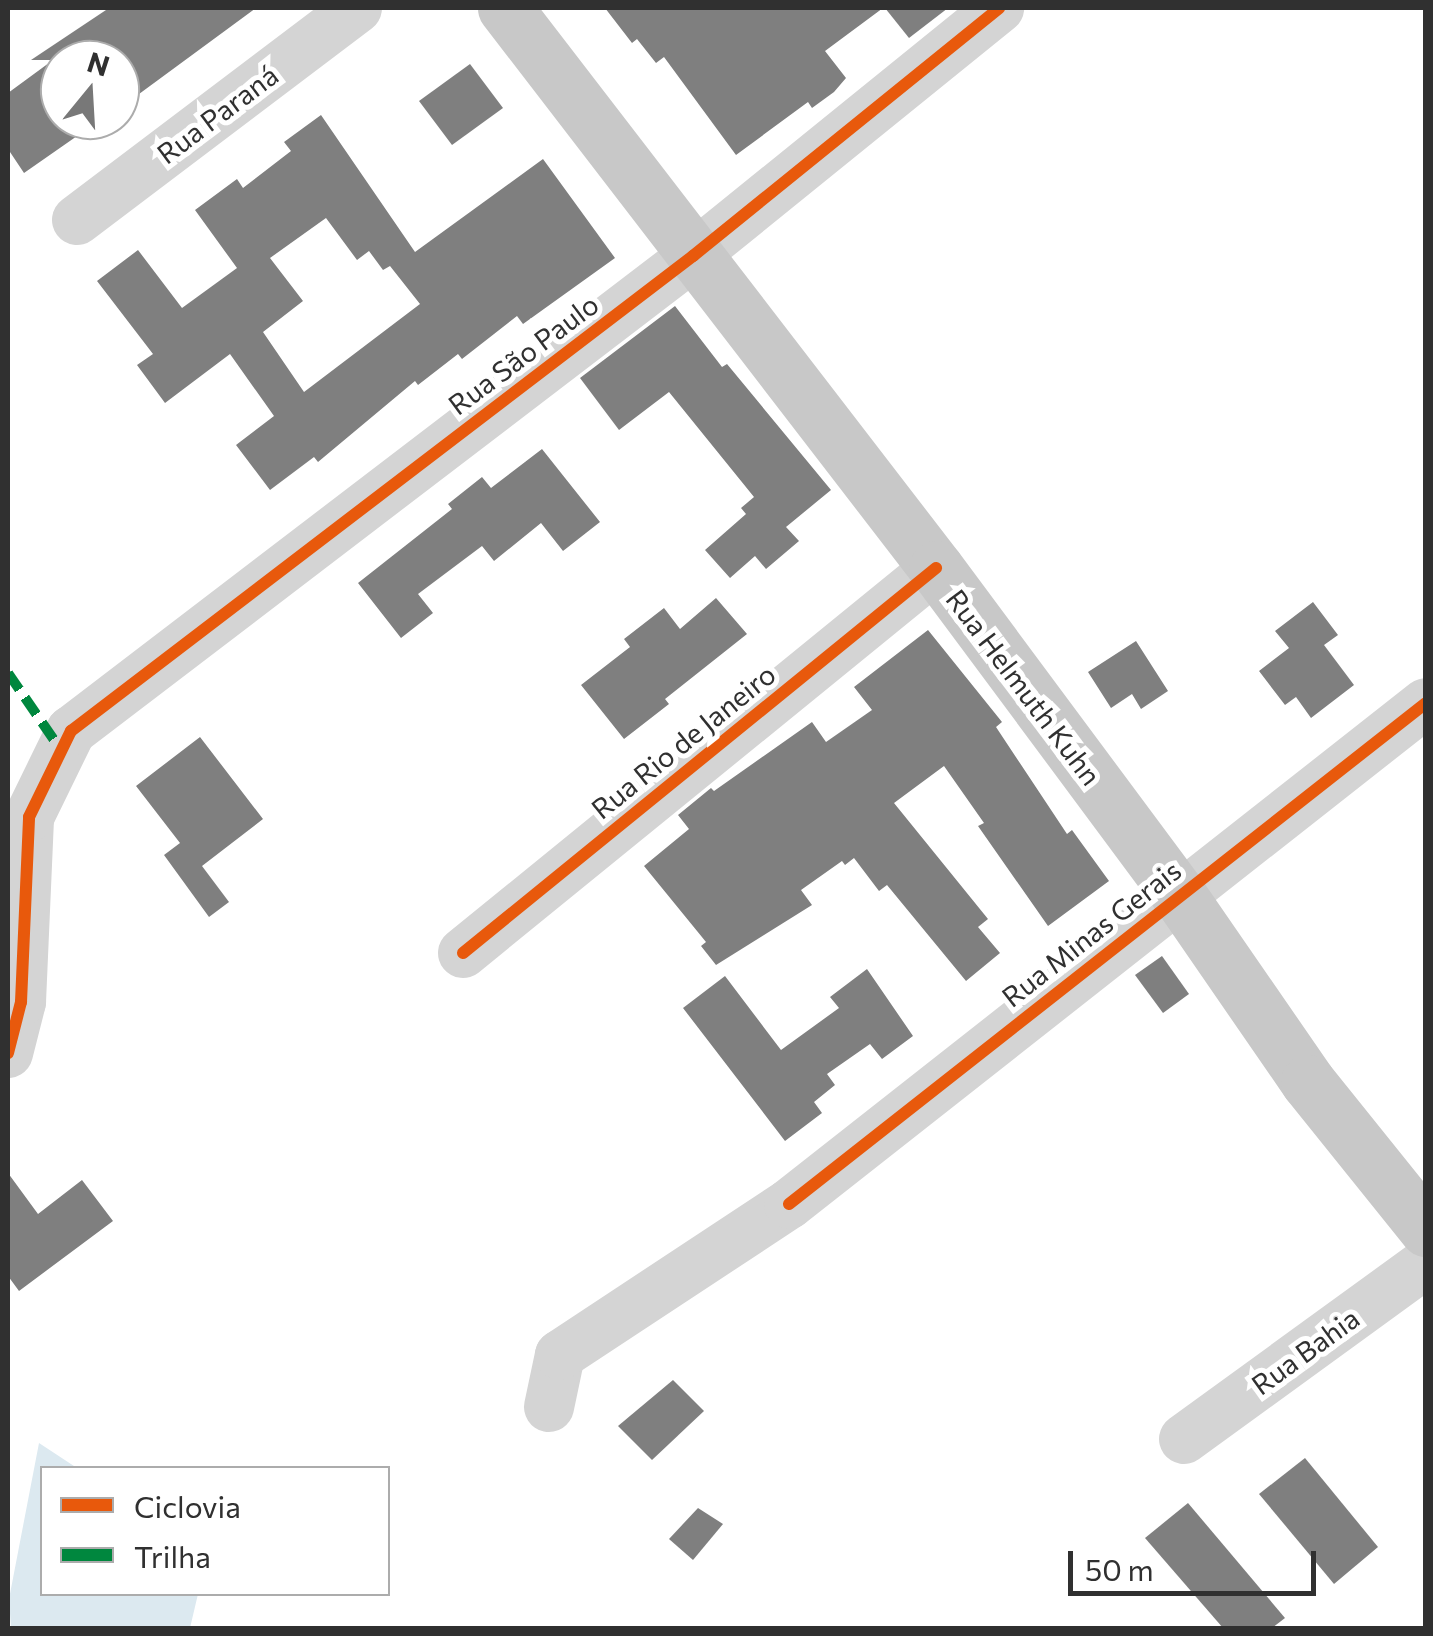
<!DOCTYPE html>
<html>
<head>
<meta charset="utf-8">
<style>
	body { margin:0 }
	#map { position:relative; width:1433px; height:1636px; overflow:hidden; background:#fff; font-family:Commissioner,sans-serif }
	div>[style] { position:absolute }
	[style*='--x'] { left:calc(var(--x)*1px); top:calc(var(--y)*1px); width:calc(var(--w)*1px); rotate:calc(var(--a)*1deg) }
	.water>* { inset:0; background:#dce9f0 }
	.building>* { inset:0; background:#7f7f7f }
	.minor>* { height:50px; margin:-25px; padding:0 25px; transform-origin:25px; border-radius:25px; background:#d4d4d4 }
	.major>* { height:55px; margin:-27.5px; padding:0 27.5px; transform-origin:27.5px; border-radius:27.5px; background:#c8c8c8 }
	.quiet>* { height:10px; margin-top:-5px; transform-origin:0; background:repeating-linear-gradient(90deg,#00873e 0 20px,transparent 0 30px) }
	.cycleway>* { height:12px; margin:-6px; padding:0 6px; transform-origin:6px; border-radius:6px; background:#e8590c }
	span { translate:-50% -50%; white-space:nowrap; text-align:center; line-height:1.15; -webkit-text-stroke:10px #fff; paint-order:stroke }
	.street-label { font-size:28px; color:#303030 }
	.frame { position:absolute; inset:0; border:10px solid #303030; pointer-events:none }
	.legend { position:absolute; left:40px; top:1466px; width:350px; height:130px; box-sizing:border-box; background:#fff; border:2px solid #acacac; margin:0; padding:12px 18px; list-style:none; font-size:30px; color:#303030 }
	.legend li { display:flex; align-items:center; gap:20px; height:50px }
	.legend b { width:50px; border:2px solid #acacac }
	.north { position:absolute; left:40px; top:40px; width:100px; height:100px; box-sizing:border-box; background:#fff; border:2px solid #acacac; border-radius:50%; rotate:18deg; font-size:28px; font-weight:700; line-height:40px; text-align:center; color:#303030 }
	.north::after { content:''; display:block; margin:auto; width:35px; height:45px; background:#787878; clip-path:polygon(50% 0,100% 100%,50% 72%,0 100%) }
	.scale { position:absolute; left:1068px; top:1551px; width:248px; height:45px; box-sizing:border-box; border:5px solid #303030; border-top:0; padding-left:12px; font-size:30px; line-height:35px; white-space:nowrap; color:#303030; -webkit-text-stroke:8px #fff; paint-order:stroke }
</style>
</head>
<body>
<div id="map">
	<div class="water">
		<div style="clip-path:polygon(39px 1443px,77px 1468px,42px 1468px,42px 1594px,198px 1594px,190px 1628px,11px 1628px,9px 1599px)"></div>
	</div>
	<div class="building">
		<div style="clip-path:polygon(109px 8px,256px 8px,120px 108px,120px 60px,60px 60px,60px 120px,100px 120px,24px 173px,8px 149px,8px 93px,53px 60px,31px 60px)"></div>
		<div style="clip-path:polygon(605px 8px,883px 8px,825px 51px,846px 78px,834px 92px,812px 108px,808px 102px,736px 155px,664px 57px,656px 63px,637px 39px,632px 43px)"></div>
		<div style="clip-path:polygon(885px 8px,948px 8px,909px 38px)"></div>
		<div style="clip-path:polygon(470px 64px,503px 108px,452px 145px,419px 101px)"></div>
		<div style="clip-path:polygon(evenodd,321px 115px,415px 252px,543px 159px,615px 258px,523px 324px,517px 316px,462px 359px,458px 354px,418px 385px,415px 381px,318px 462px,314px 457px,270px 490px,236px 445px,274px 416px,230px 354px,165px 403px,137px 365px,153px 354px,97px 281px,138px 250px,182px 308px,237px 268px,195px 210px,237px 179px,243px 188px,291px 151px,284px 142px,321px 115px,326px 218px,357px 260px,369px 251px,383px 270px,390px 266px,420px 304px,304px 392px,263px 332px,303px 301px,270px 258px,326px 218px)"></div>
		<div style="clip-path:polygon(675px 306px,722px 367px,727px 364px,831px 490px,786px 527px,799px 541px,766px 569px,755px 556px,730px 578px,705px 550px,746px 514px,741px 508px,754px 497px,669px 392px,619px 430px,580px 378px)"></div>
		<div style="clip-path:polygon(542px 449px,600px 522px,563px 551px,541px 523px,494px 561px,482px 546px,418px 594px,433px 613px,401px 638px,358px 583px,452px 509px,448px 504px,482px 477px,491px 488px)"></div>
		<div style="clip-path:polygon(716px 598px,747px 634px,665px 699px,669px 704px,624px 739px,581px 685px,630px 647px,624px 639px,664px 608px,680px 629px)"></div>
		<div style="clip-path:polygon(1313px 602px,1338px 635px,1324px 645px,1354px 685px,1311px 718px,1296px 697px,1285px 705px,1259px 671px,1289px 648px,1275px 631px)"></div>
		<div style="clip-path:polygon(928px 630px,1002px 722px,996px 727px,1067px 834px,1072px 830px,1109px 881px,1048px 926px,978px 826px,984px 823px,944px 766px,894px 803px,988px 919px,978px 927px,1000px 953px,966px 981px,887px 885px,879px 891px,854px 858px,845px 865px,842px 861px,801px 890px,812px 905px,716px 965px,701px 946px,706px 942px,644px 866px,689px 829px,678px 815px,711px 788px,714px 791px,812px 722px,826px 742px,872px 710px,854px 687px)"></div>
		<div style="clip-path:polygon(1136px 641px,1168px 691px,1141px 709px,1132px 694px,1111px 708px,1088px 672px)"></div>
		<div style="clip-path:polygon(200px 737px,263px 819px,202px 866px,229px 902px,209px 917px,164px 855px,180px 843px,136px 786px)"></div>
		<div style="clip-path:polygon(1162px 956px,1189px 994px,1163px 1013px,1135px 975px)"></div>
		<div style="clip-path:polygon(867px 969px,913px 1036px,882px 1059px,870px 1044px,827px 1074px,835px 1085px,814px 1102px,822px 1113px,785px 1141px,683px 1008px,725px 976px,781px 1050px,839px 1008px,830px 997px)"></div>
		<div style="clip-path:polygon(8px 1173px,38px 1214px,82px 1180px,113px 1221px,19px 1291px,8px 1276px)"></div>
		<div style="clip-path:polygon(673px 1380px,704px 1411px,652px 1460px,618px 1426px)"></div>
		<div style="clip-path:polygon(1305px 1458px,1378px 1547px,1334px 1584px,1259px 1494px)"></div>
		<div style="clip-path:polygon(1188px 1503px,1285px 1618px,1272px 1628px,1223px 1628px,1145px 1538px)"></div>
		<div style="clip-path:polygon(698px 1508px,723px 1524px,693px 1560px,669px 1539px)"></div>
	</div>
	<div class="minor">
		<div style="--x:77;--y:220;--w:351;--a:-37.1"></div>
		<div style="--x:463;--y:953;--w:610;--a:-39.14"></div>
		<div style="--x:8;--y:1053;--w:53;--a:-75.7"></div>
		<div style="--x:21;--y:1002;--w:185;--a:-87.5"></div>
		<div style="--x:29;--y:817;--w:96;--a:-64"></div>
		<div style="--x:71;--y:731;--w:783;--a:-37.37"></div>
		<div style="--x:693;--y:256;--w:394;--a:-39"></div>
		<div style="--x:549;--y:1407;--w:53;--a:-78.1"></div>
		<div style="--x:560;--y:1355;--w:274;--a:-33.4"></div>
		<div style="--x:789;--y:1204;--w:810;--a:-38.19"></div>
		<div style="--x:1184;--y:1439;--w:299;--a:-36"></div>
	</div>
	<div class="major">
		<div style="--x:505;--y:8;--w:707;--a:52.42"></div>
		<div style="--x:936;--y:568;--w:407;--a:53.4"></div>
		<div style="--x:1179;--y:895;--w:227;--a:55.4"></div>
		<div style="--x:1308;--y:1082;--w:189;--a:51.2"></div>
	</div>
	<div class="quiet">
		<div style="--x:8;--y:673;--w:93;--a:55.5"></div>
	</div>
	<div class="cycleway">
		<div style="--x:463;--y:953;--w:610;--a:-39.14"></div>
		<div style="--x:8;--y:1053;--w:53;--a:-75.7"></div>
		<div style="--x:21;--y:1002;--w:185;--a:-87.5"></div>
		<div style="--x:29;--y:817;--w:96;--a:-64"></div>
		<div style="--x:71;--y:731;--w:783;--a:-37.37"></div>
		<div style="--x:693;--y:256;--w:394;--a:-39"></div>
		<div style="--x:789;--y:1204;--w:810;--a:-38.19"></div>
	</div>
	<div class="street-label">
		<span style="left:217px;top:114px;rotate:-37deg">Rua Paraná</span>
		<span style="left:523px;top:354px;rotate:-37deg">Rua São Paulo</span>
		<span style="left:1024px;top:687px;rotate:53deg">Rua Helmuth Kuhn</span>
		<span style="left:683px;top:741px;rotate:-39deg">Rua Rio de Janeiro</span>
		<span style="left:1091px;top:933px;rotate:-38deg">Rua Minas Gerais</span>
		<span style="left:1305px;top:1351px;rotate:-36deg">Rua Bahia</span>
	</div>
	<div class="frame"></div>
	<ul class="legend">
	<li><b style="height:12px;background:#e8590c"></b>Ciclovia</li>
	<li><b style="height:12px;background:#00873e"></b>Trilha</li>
	</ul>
	<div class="north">N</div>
	<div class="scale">50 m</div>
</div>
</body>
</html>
